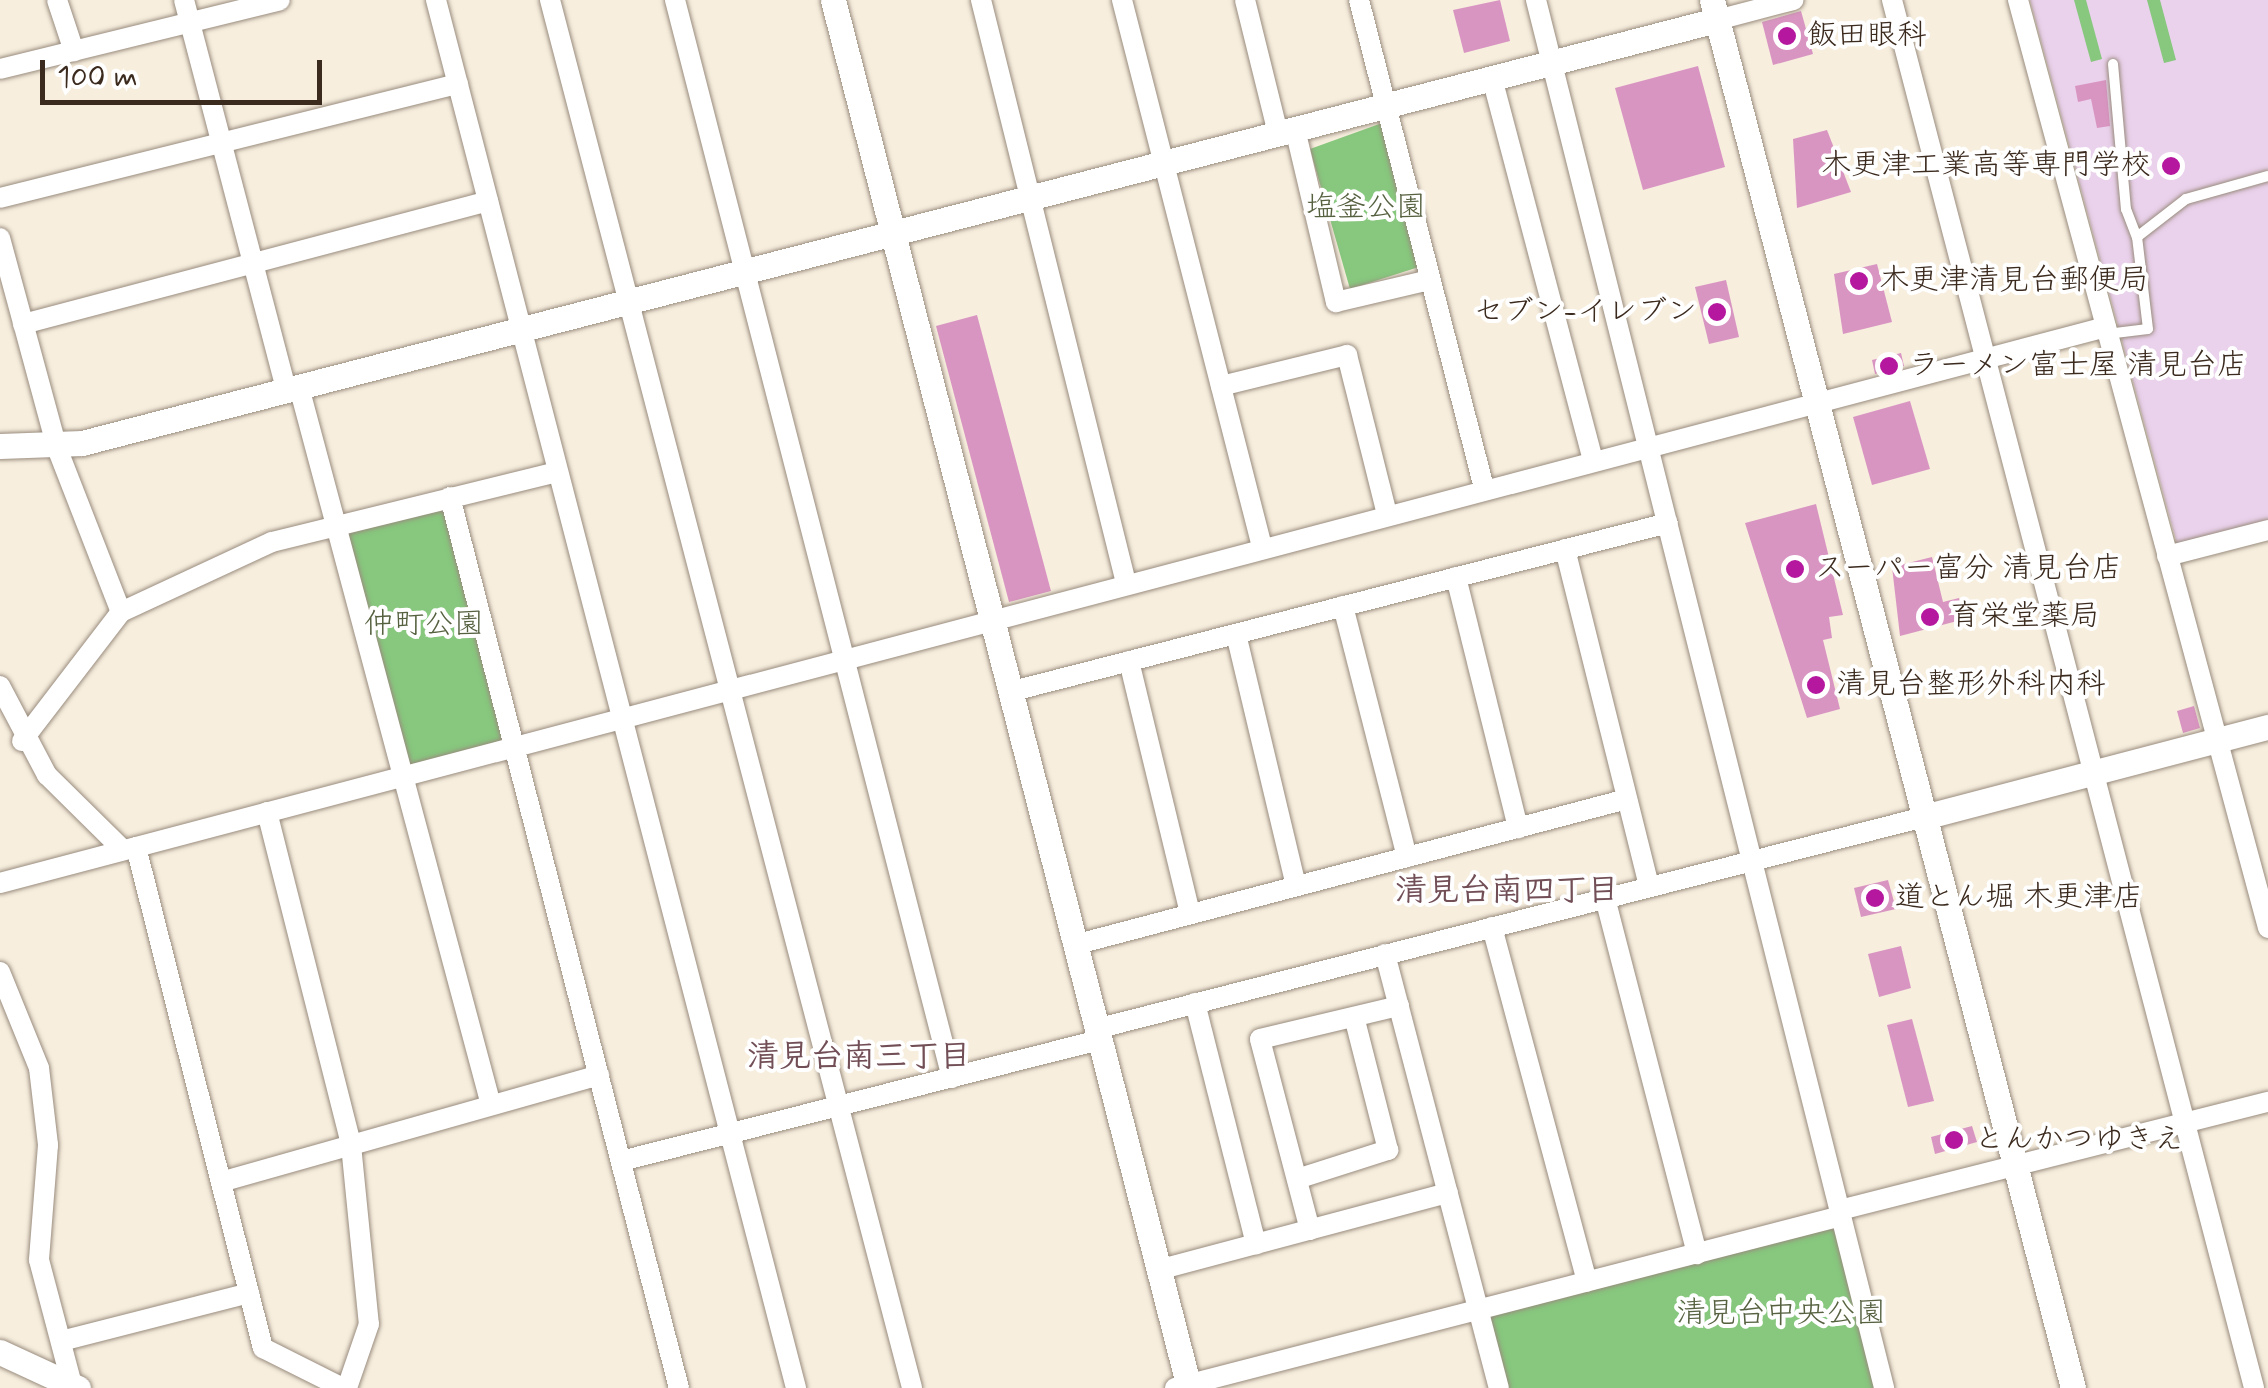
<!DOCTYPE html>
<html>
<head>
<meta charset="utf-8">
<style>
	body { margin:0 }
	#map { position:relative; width:2268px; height:1388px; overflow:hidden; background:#f7eede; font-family:Mynerve,"Klee One",sans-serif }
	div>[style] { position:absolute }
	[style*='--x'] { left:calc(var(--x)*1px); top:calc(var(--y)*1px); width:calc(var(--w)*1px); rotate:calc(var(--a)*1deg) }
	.built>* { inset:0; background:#ead1ec }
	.green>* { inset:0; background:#87c77e }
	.building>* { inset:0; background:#d995c2 }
	.roads { filter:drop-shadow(0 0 2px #998c7e) drop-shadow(0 0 2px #998c7e) }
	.service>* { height:10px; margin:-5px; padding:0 5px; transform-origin:5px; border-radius:5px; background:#fff }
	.minor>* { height:20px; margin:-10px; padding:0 10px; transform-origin:10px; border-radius:10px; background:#fff }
	.tertiary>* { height:25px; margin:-12.5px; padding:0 12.5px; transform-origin:12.5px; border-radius:12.5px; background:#fff }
	.dots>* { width:28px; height:28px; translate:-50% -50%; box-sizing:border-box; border:5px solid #fff; border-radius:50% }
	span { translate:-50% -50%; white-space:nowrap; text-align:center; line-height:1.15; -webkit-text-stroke:8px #fff; paint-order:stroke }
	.poi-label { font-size:30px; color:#3b2a1e }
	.left { translate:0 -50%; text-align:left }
	.right { translate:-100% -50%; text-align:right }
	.park-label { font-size:30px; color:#566140 }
	.neighbourhood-label { font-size:32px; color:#724f57; font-weight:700 }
	.scale { position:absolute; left:40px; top:60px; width:282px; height:45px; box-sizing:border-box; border:5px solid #3b2a1e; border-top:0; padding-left:12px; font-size:30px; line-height:35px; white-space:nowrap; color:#3b2a1e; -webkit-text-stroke:8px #fff; paint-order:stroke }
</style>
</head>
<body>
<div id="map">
	<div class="built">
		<div style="clip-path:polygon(2030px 0,2268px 0,2268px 521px,2177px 544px)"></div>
	</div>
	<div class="green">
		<div style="clip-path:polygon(2074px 0,2086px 0,2102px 59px,2091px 62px)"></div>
		<div style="clip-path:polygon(2147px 0,2160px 0,2176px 60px,2164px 63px)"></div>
		<div style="clip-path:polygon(1382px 123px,1422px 266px,1350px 289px,1310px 149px)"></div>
		<div style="clip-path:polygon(450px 497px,514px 746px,403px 775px,337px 523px)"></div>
		<div style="clip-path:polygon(1834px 1225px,1876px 1388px,1506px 1388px,1488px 1315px)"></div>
	</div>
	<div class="building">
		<div style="clip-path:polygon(1500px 0,1510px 41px,1464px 53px,1453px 10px)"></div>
		<div style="clip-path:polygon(1801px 11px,1813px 54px,1773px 65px,1762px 22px)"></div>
		<div style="clip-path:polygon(1698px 66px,1725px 167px,1643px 190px,1615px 88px)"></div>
		<div style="clip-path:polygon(2106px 80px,2110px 126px,2097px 128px,2091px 99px,2078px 102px,2075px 86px)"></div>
		<div style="clip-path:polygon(1827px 130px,1851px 192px,1797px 208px,1793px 139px)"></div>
		<div style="clip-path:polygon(1877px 264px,1892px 322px,1843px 334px,1834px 274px)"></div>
		<div style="clip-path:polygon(1726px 280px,1739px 337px,1709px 344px,1695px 287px)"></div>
		<div style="clip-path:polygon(977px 315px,1051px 591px,1009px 602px,936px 326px)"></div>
		<div style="clip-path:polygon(1901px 353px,1904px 366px,1875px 374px,1872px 360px)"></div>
		<div style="clip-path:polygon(1910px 401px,1930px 469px,1872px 485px,1853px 417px)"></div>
		<div style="clip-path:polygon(1816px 504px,1843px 615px,1829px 617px,1832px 638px,1823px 640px,1840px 709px,1807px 718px,1745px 523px)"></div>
		<div style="clip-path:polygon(1932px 557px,1943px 602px,1959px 598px,1965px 619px,1900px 636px,1892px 567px)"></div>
		<div style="clip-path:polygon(2194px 706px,2200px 728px,2183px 733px,2177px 711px)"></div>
		<div style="clip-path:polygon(1888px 880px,1896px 909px,1861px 917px,1854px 888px)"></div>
		<div style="clip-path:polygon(1901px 946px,1911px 988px,1879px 997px,1868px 954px)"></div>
		<div style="clip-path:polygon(1912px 1019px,1934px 1101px,1908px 1107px,1887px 1025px)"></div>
		<div style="clip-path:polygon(1972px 1126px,1977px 1142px,1935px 1154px,1931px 1137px)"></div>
	</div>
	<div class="roads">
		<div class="service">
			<div style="--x:2113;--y:64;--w:146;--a:84.9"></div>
			<div style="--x:2126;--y:209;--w:30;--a:69"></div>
			<div style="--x:2107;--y:334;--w:41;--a:-7"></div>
			<div style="--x:2148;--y:329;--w:93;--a:-96.8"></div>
			<div style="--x:2137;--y:237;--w:62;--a:-37.8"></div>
			<div style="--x:2186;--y:199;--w:85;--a:-15.7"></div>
		</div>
		<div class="minor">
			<div style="--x:57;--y:0;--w:54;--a:71.6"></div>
			<div style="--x:184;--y:0;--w:403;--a:75.3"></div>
			<div style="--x:436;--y:0;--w:1434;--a:75.46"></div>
			<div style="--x:550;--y:0;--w:1434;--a:75.38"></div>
			<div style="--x:675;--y:0;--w:1113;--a:75.59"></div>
			<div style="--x:981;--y:0;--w:601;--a:76.03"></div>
			<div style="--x:1122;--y:0;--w:565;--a:75.64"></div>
			<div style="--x:1245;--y:0;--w:137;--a:76.1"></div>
			<div style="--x:1359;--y:0;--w:504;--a:75.63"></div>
			<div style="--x:1536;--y:0;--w:1431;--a:75.92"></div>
			<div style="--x:1892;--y:0;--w:1434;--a:75.38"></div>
			<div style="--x:2018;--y:0;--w:961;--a:74.92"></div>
			<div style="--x:1717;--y:20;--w:79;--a:-14.7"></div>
			<div style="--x:0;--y:69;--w:288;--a:-13.8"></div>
			<div style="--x:1492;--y:78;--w:394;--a:75.2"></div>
			<div style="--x:1295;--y:129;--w:178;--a:76.7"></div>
			<div style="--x:1336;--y:302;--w:97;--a:-13.2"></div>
			<div style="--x:0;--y:198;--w:472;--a:-14"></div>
			<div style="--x:0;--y:238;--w:218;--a:74.8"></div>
			<div style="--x:57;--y:448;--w:176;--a:68.7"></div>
			<div style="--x:23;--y:324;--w:481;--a:-14.8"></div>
			<div style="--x:1221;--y:386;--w:130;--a:-13.8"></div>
			<div style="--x:1347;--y:355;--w:164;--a:75.9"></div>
			<div style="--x:299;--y:387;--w:743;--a:75.03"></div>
			<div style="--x:450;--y:497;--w:920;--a:75.59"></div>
			<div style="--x:1565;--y:549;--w:348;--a:76"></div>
			<div style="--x:2167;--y:556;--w:104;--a:-14.4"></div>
			<div style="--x:1456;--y:577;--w:259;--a:76.1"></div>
			<div style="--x:1343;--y:606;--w:259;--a:75.7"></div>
			<div style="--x:1236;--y:634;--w:259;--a:76.6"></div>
			<div style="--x:1129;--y:661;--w:260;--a:76.4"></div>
			<div style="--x:0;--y:686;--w:101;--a:62.2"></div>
			<div style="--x:47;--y:775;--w:107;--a:44.6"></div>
			<div style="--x:1009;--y:692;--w:680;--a:-14.38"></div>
			<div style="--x:22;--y:741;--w:163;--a:-52.5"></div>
			<div style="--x:121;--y:612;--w:166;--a:-24.9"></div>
			<div style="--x:272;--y:542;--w:294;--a:-13.8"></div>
			<div style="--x:267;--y:812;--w:343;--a:75.8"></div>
			<div style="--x:351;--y:1145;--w:180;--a:84.3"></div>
			<div style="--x:369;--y:1324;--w:68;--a:109"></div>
			<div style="--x:136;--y:847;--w:517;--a:75.78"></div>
			<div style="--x:263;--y:1348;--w:89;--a:26.6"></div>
			<div style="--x:0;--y:883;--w:2178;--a:-14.79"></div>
			<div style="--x:1605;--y:898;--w:368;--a:75.5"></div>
			<div style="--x:1492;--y:927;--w:367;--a:75"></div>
			<div style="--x:1074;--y:945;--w:572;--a:-14.79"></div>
			<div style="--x:1385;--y:954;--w:449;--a:75.3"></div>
			<div style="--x:0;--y:972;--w:104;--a:67.9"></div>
			<div style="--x:39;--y:1068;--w:78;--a:83.3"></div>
			<div style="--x:48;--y:1145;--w:115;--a:94.5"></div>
			<div style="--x:39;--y:1260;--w:129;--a:75.2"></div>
			<div style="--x:1195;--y:1003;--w:249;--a:75.8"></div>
			<div style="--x:1096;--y:1029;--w:855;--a:-14.36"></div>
			<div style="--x:621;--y:1161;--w:493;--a:-14.2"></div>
			<div style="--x:1297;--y:1179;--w:96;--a:-17.7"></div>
			<div style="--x:1388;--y:1150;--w:137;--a:-104.3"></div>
			<div style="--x:221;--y:1182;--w:393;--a:-15.8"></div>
			<div style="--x:1840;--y:1210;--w:441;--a:-14.2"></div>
			<div style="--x:1310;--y:1230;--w:197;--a:-104.7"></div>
			<div style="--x:1260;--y:1039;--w:143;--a:-13.4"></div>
			<div style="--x:1158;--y:1270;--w:300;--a:-14.9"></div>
			<div style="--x:65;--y:1340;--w:190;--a:-14.3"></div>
			<div style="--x:1175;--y:1388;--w:688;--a:-14.48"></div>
		</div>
		<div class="tertiary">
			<div style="--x:833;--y:0;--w:1433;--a:75.61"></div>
			<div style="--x:1712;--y:0;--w:1434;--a:75.42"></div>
			<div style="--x:0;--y:446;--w:82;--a:-2.1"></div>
			<div style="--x:82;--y:443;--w:1689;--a:-14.51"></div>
			<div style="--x:1924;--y:817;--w:356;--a:-14.7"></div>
			<div style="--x:0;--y:1352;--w:86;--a:24.8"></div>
		</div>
	</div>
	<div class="dots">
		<div style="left:1787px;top:36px;background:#b5179e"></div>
		<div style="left:2171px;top:166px;background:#b5179e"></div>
		<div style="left:1859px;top:281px;background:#b5179e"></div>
		<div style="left:1717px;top:312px;background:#b5179e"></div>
		<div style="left:1889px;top:366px;background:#b5179e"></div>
		<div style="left:1795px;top:569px;background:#b5179e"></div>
		<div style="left:1930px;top:617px;background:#b5179e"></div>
		<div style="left:1816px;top:685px;background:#b5179e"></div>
		<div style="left:1875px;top:898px;background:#b5179e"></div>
		<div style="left:1954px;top:1140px;background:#b5179e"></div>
	</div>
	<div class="poi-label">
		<span class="left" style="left:1807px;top:36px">飯田眼科</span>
		<span class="right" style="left:2151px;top:166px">木更津工業高等専門学校</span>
		<span class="left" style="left:1879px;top:281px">木更津清見台郵便局</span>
		<span class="right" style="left:1697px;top:312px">セブン-イレブン</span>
		<span class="left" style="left:1909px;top:366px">ラーメン富士屋 清見台店</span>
		<span class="left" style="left:1815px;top:569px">スーパー富分 清見台店</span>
		<span class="left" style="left:1950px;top:617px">育栄堂薬局</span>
		<span class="left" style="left:1836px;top:685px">清見台整形外科内科</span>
		<span class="left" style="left:1895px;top:898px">道とん堀 木更津店</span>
		<span class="left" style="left:1974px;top:1140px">とんかつゆきえ</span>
	</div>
	<div class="park-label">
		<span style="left:1366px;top:208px">塩釜公園</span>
		<span style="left:424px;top:625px">仲町公園</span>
		<span style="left:1781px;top:1314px">清見台中央公園</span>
	</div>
	<div class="neighbourhood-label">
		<span style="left:1507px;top:891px">清見台南四丁目</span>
		<span style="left:859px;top:1057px">清見台南三丁目</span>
	</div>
	<div class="scale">100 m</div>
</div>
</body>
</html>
